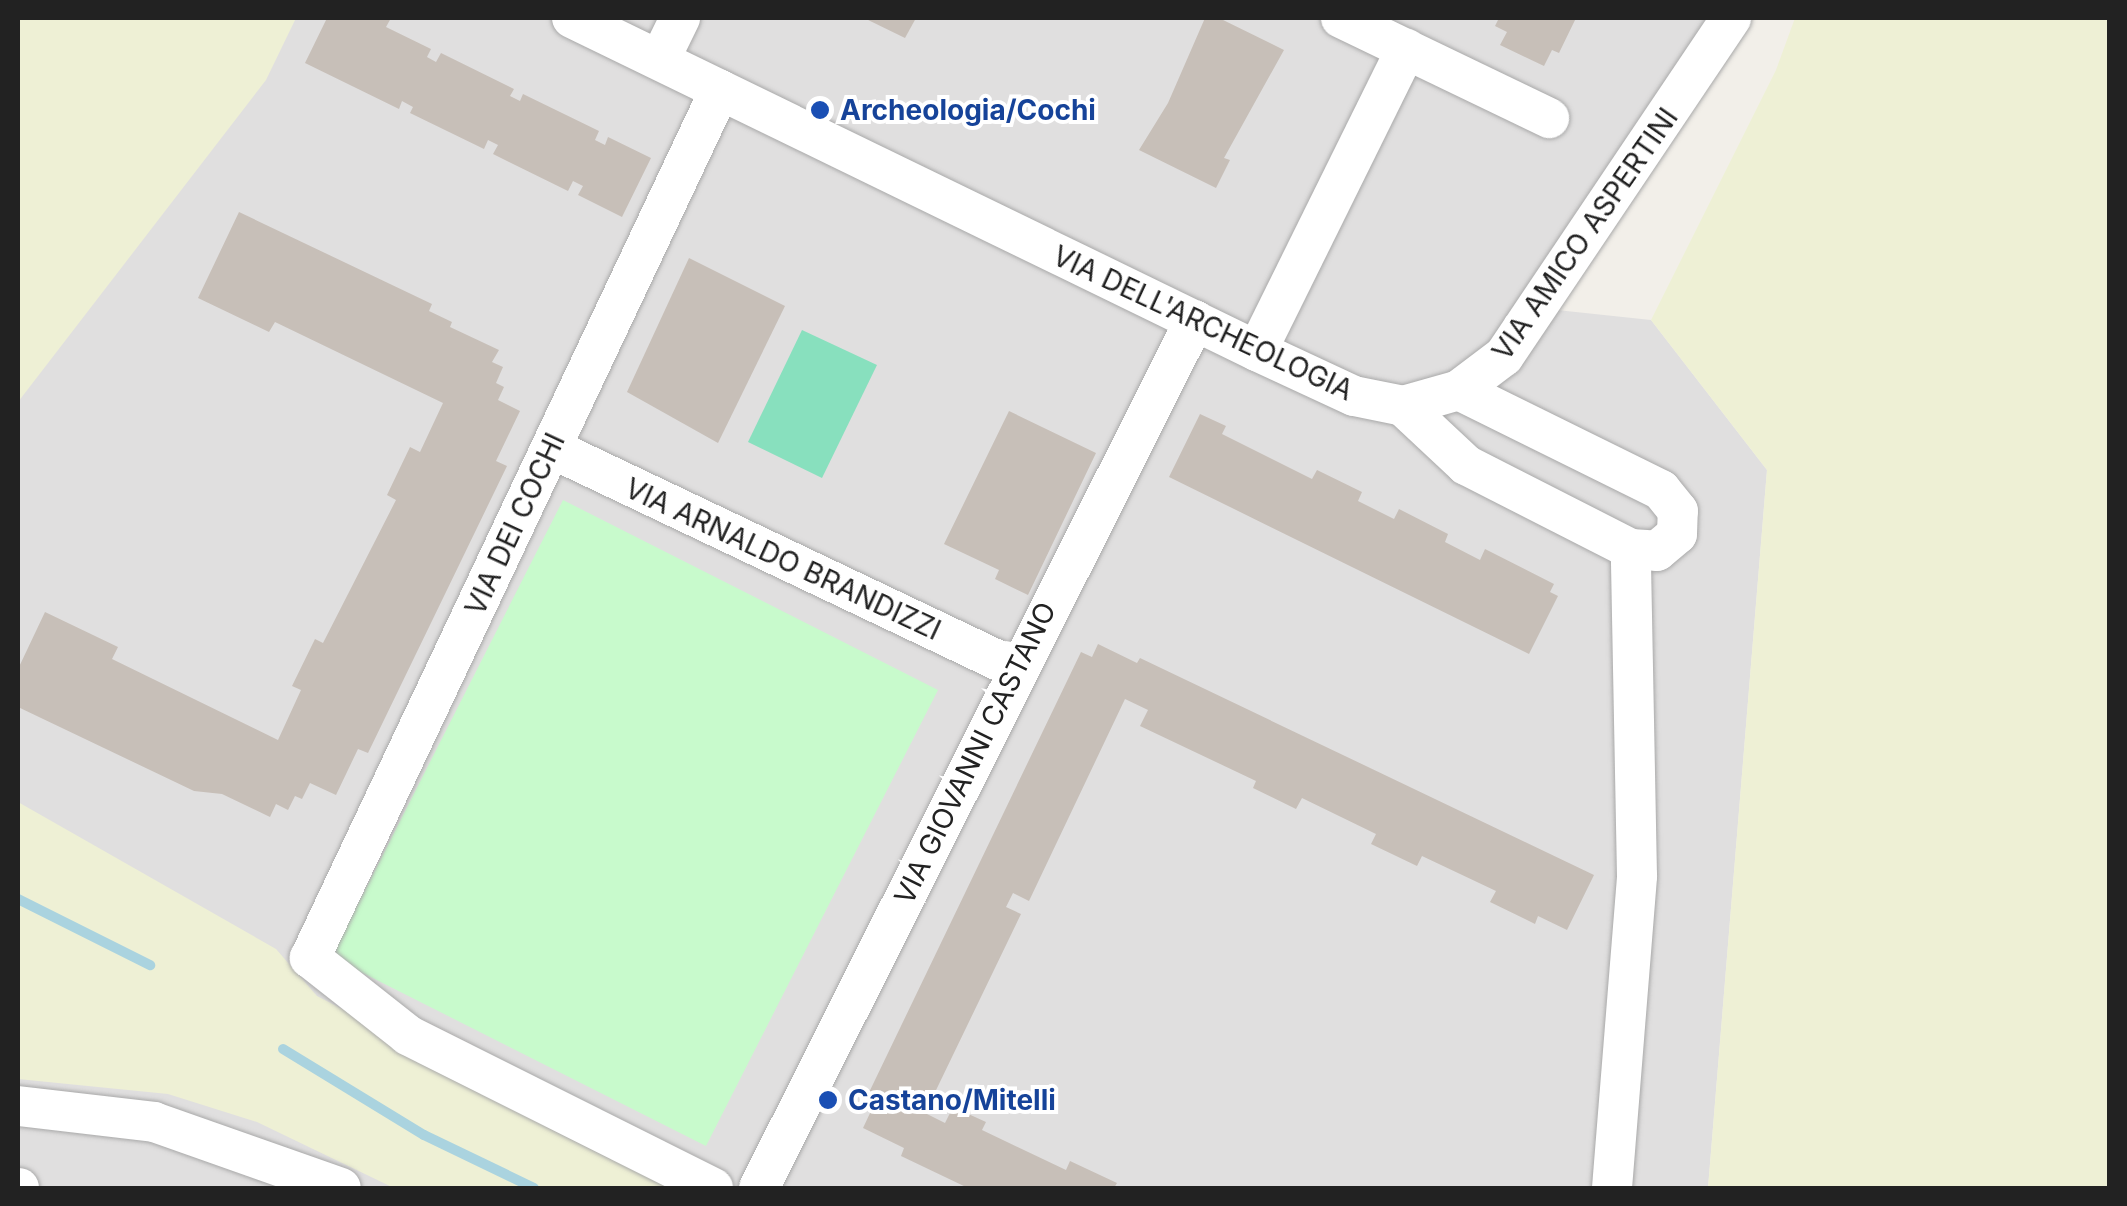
<!DOCTYPE html>
<html>
<head>
<meta charset="utf-8">
<style>
	body { margin:0 }
	#map { position:relative; width:2127px; height:1206px; overflow:hidden; background:#f2efe9; font-family:Inter,sans-serif }
	div>[style] { position:absolute }
	[style*='--x'] { left:calc(var(--x)*1px); top:calc(var(--y)*1px); width:calc(var(--w)*1px); rotate:calc(var(--a)*1deg) }
	.residential>* { inset:0; background:#e0dfdf }
	.farmland>* { inset:0; background:#eef0d5 }
	.park>* { inset:0; background:#c8facc }
	.pitch>* { inset:0; background:#88e0be }
	.stream>* { height:10px; margin:-5px; padding:0 5px; transform-origin:5px; border-radius:5px; background:#aad3df }
	.building>* { inset:0; background:#c7bfb8 }
	.roads { filter:drop-shadow(0 0 2px #a9a9a9) drop-shadow(0 0 2px #a9a9a9) }
	.minor>* { height:40px; margin:-20px; padding:0 20px; transform-origin:20px; border-radius:20px; background:#fff }
	.dots>* { width:28px; height:28px; translate:-50% -50%; box-sizing:border-box; border:5px solid #fff; border-radius:50% }
	span { translate:-50% -50%; white-space:nowrap; text-align:center; line-height:1.15; -webkit-text-stroke:8px #fff; paint-order:stroke }
	.transit-label { font-size:28px; color:#164399; font-weight:700 }
	.left { translate:0 -50%; text-align:left }
	.street-label { font-size:28px; color:#222 }
	.frame { position:absolute; inset:0; border:20px solid #222; pointer-events:none }
</style>
</head>
<body>
<div id="map">
	<div class="residential">
		<div style="clip-path:polygon(18px 18px,1730px 18px,1538px 308px,1651px 320px,1767px 470px,1708px 1188px,18px 1188px)"></div>
	</div>
	<div class="farmland">
		<div style="clip-path:polygon(18px 18px,296px 18px,266px 80px,18px 402px)"></div>
		<div style="clip-path:polygon(1795px 18px,2109px 18px,2109px 1188px,1708px 1188px,1767px 470px,1651px 320px,1776px 70px)"></div>
		<div style="clip-path:polygon(18px 802px,276px 949px,317px 996px,691px 1188px,394px 1188px,257px 1122px,168px 1094px,18px 1079px)"></div>
	</div>
	<div class="park">
		<div style="clip-path:polygon(563px 500px,938px 690px,706px 1146px,331px 957px)"></div>
	</div>
	<div class="pitch">
		<div style="clip-path:polygon(802px 330px,877px 365px,822px 478px,748px 442px)"></div>
	</div>
	<div class="stream">
		<div style="--x:18;--y:899;--w:148;--a:26.6"></div>
		<div style="--x:283;--y:1049;--w:165;--a:31.4"></div>
		<div style="--x:424;--y:1135;--w:122;--a:25.7"></div>
	</div>
	<div class="building">
		<div style="clip-path:polygon(327px 18px,391px 18px,386px 27px,431px 49px,427px 57px,436px 62px,441px 53px,514px 89px,510px 96px,520px 101px,523px 94px,599px 131px,595px 140px,605px 145px,608px 137px,651px 158px,622px 217px,578px 195px,583px 186px,573px 181px,568px 191px,493px 154px,498px 145px,488px 140px,484px 149px,410px 113px,413px 107px,402px 101px,399px 109px,305px 63px)"></div>
		<div style="clip-path:polygon(864px 18px,916px 18px,905px 38px)"></div>
		<div style="clip-path:polygon(1205px 18px,1219px 18px,1284px 50px,1224px 158px,1230px 160px,1216px 188px,1139px 150px,1168px 103px)"></div>
		<div style="clip-path:polygon(1499px 18px,1576px 18px,1559px 53px,1552px 50px,1544px 66px,1500px 45px,1507px 32px,1495px 26px)"></div>
		<div style="clip-path:polygon(239px 212px,432px 304px,429px 311px,452px 322px,450px 327px,499px 350px,492px 362px,503px 367px,496px 383px,504px 387px,498px 400px,520px 411px,496px 461px,507px 466px,368px 753px,358px 749px,336px 795px,310px 783px,302px 799px,295px 796px,288px 810px,276px 804px,270px 817px,222px 794px,194px 791px,18px 707px,18px 669px,45px 612px,118px 647px,112px 659px,278px 740px,301px 690px,292px 686px,315px 639px,323px 643px,396px 500px,387px 495px,410px 447px,420px 452px,443px 403px,275px 322px,269px 332px,198px 298px)"></div>
		<div style="clip-path:polygon(689px 258px,785px 306px,718px 443px,627px 392px)"></div>
		<div style="clip-path:polygon(1009px 411px,1096px 453px,1028px 595px,995px 579px,999px 570px,944px 544px)"></div>
		<div style="clip-path:polygon(1200px 414px,1226px 426px,1222px 434px,1312px 479px,1317px 470px,1362px 492px,1358px 501px,1394px 519px,1399px 509px,1448px 534px,1445px 542px,1480px 560px,1485px 549px,1554px 584px,1550px 592px,1558px 596px,1529px 654px,1169px 477px)"></div>
		<div style="clip-path:polygon(1098px 644px,1137px 663px,1140px 658px,1594px 875px,1567px 930px,1538px 916px,1535px 924px,1490px 902px,1496px 891px,1422px 856px,1417px 866px,1371px 844px,1376px 834px,1302px 798px,1296px 809px,1253px 788px,1256px 781px,1140px 726px,1148px 710px,1125px 699px,1029px 901px,1013px 893px,1006px 907px,1021px 914px,925px 1113px,945px 1123px,953px 1107px,986px 1122px,982px 1130px,1066px 1170px,1070px 1161px,1117px 1183px,1114px 1188px,968px 1188px,901px 1156px,904px 1148px,863px 1128px,871px 1111px,862px 1107px,1081px 652px,1092px 657px)"></div>
	</div>
	<div class="roads">
		<div class="minor">
			<div style="--x:572;--y:18;--w:762;--a:25.93"></div>
			<div style="--x:1257;--y:351;--w:107;--a:24.9"></div>
			<div style="--x:1354;--y:396;--w:50;--a:11.5"></div>
			<div style="--x:1403;--y:406;--w:58;--a:-15.9"></div>
			<div style="--x:1459;--y:390;--w:56;--a:-37.1"></div>
			<div style="--x:1504;--y:356;--w:407;--a:-56.1"></div>
			<div style="--x:1341;--y:18;--w:231;--a:25.7"></div>
			<div style="--x:660;--y:59;--w:46;--a:-64"></div>
			<div style="--x:1257;--y:351;--w:337;--a:-63.7"></div>
			<div style="--x:1403;--y:406;--w:86;--a:43.1"></div>
			<div style="--x:1466;--y:465;--w:185;--a:27"></div>
			<div style="--x:1631;--y:549;--w:26;--a:4"></div>
			<div style="--x:1657;--y:551;--w:26;--a:-40"></div>
			<div style="--x:1677;--y:534;--w:23;--a:-88"></div>
			<div style="--x:1678;--y:511;--w:27;--a:-129"></div>
			<div style="--x:1661;--y:490;--w:225;--a:-153.7"></div>
			<div style="--x:551;--y:448;--w:515;--a:25.42"></div>
			<div style="--x:18;--y:1106;--w:137;--a:6.7"></div>
			<div style="--x:154;--y:1122;--w:198;--a:19.4"></div>
			<div style="--x:18;--y:1188;--w:1;--a:0"></div>
			<div style="--x:713;--y:1188;--w:341;--a:-153.4"></div>
			<div style="--x:408;--y:1035;--w:125;--a:-141.8"></div>
			<div style="--x:310;--y:958;--w:960;--a:-64.72"></div>
			<div style="--x:759;--y:1188;--w:971;--a:-63.33"></div>
			<div style="--x:1612;--y:1188;--w:313;--a:-85.4"></div>
			<div style="--x:1637;--y:876;--w:327;--a:-91.1"></div>
		</div>
	</div>
	<div class="dots">
		<div style="left:820px;top:110px;background:#1a4fb4"></div>
		<div style="left:828px;top:1100px;background:#1a4fb4"></div>
	</div>
	<div class="transit-label">
		<span class="left" style="left:840px;top:110px">Archeologia/Cochi</span>
		<span class="left" style="left:848px;top:1100px">Castano/Mitelli</span>
	</div>
	<div class="street-label">
		<span style="left:1585px;top:234px;rotate:-55deg">VIA AMICO ASPERTINI</span>
		<span style="left:1203px;top:323px;rotate:25deg">VIA DELL'ARCHEOLOGIA</span>
		<span style="left:515px;top:524px;rotate:-65deg">VIA DEI COCHI</span>
		<span style="left:783px;top:559px;rotate:25deg">VIA ARNALDO BRANDIZZI</span>
		<span style="left:975px;top:753px;rotate:-64deg">VIA GIOVANNI CASTANO</span>
	</div>
	<div class="frame"></div>
</div>
</body>
</html>
